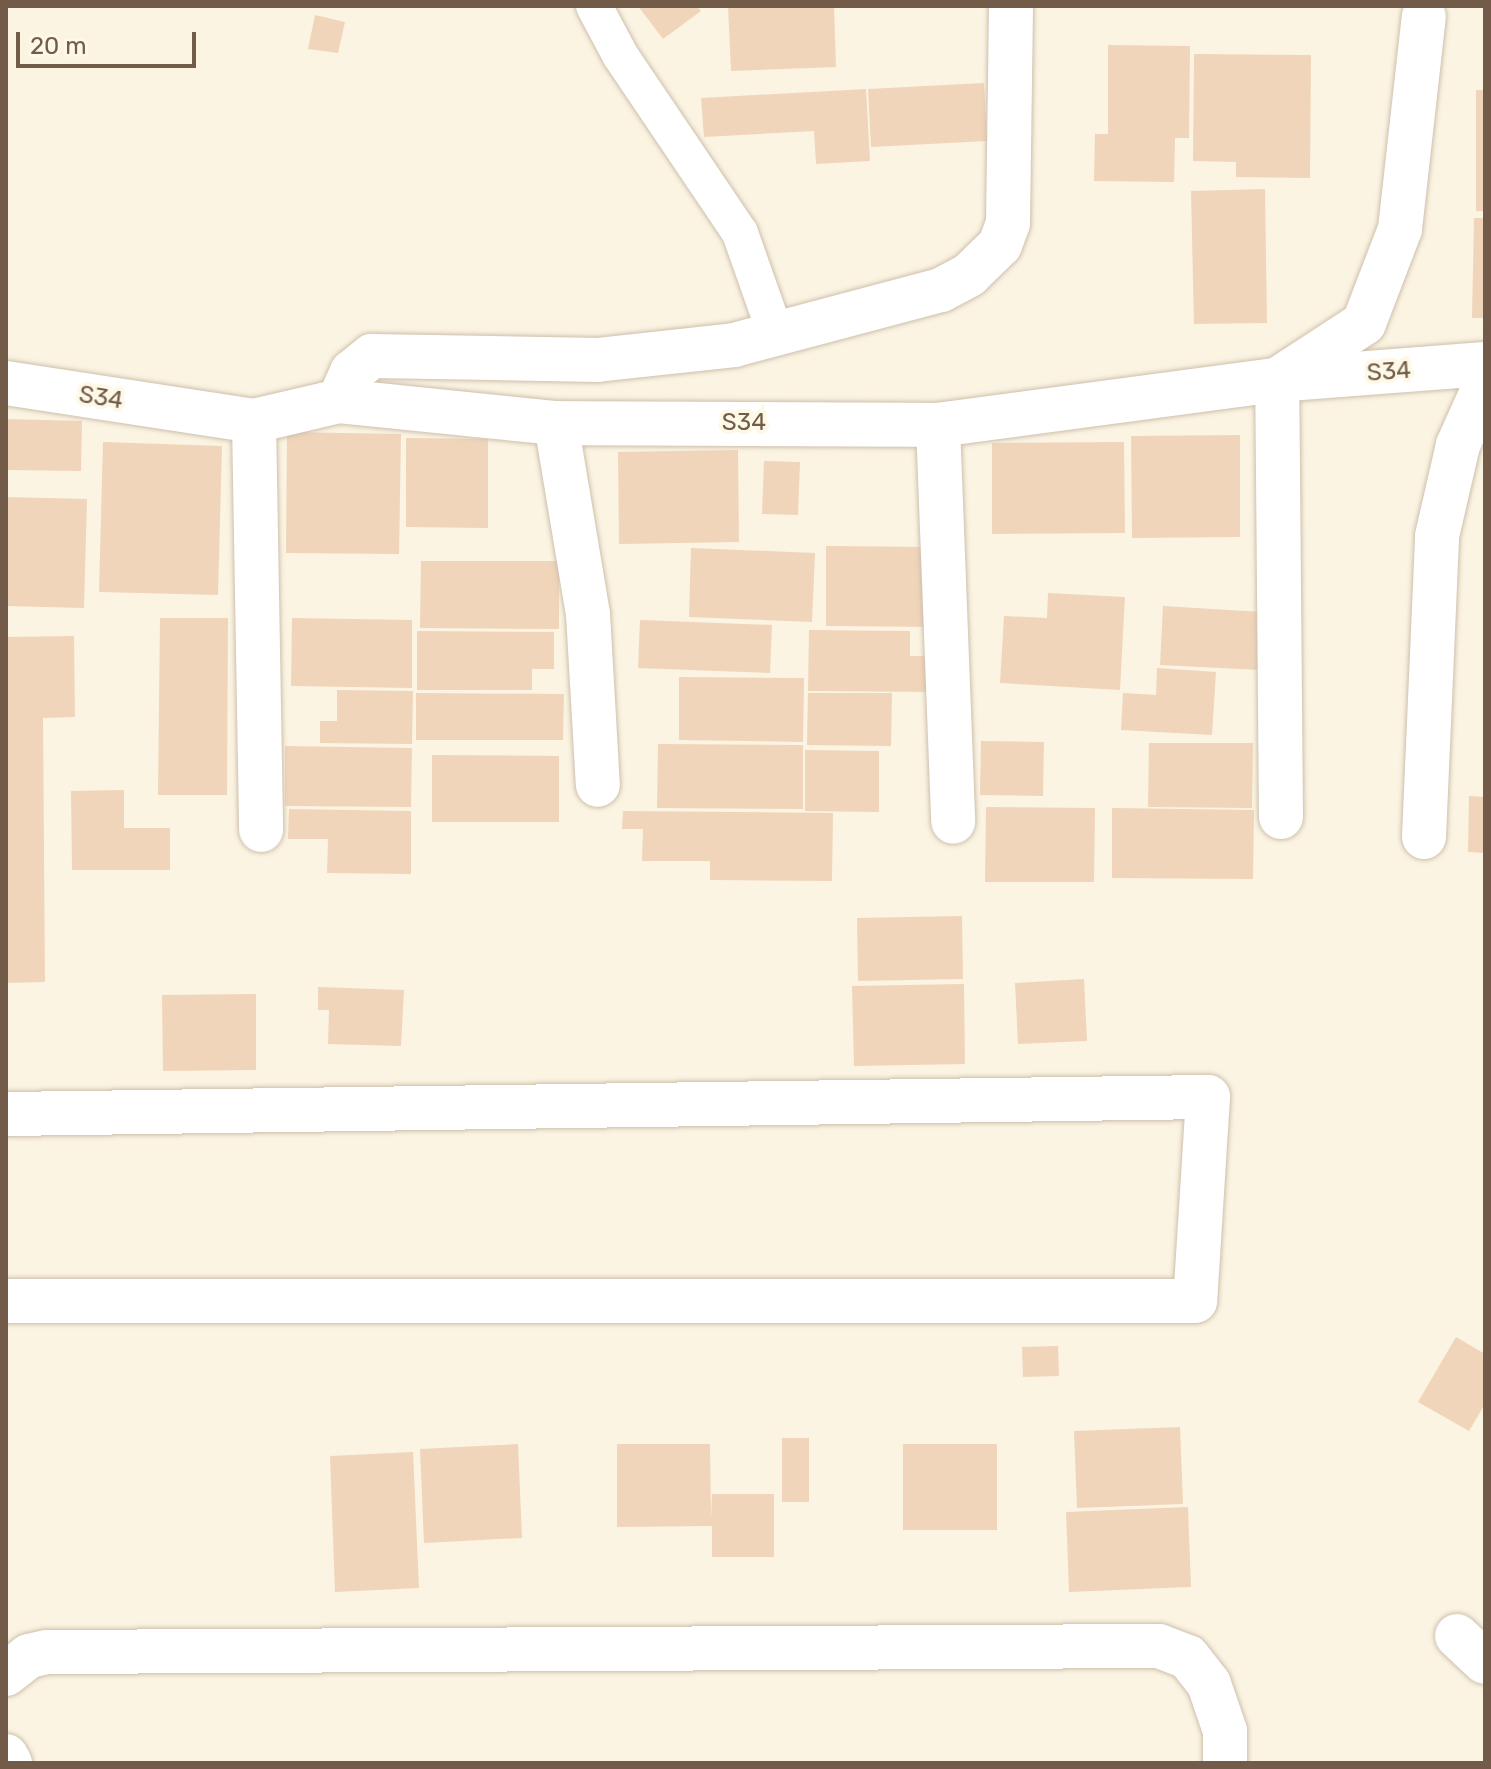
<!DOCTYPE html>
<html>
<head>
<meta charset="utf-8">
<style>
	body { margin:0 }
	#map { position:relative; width:1491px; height:1769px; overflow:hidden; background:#fbf4e2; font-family:Rubik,sans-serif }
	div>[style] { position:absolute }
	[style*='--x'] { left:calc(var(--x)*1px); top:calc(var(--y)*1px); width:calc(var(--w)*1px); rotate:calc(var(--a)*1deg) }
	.building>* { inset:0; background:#f0d5ba }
	.roads { filter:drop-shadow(0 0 2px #cebfac) drop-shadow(0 0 2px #cebfac) }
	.lane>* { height:36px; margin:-18px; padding:0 18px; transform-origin:18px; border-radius:18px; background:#fff }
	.street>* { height:44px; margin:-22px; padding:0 22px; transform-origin:22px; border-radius:22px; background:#fff }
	span { translate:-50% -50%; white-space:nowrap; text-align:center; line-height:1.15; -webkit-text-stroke:8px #fef8e7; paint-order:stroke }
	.street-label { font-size:24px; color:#725c49 }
	.frame { position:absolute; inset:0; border:8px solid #725c49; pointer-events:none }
	.scale { position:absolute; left:16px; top:32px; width:180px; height:36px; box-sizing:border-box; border:4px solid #725c49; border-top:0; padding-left:10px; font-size:24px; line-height:28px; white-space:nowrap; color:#725c49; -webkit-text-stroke:6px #fef8e7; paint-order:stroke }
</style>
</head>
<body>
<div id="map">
	<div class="building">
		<div style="clip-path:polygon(638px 6px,697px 6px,701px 11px,663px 39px)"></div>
		<div style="clip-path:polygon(728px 6px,834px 6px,836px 67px,731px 71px)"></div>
		<div style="clip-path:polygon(315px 15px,345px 22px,338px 53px,308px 49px)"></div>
		<div style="clip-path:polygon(1108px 45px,1190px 46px,1189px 138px,1175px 138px,1174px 182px,1094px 181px,1095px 134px,1108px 134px)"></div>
		<div style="clip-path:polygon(1194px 54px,1311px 55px,1310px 178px,1236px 177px,1236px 162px,1193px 161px)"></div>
		<div style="clip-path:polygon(984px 83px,987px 141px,871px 147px,868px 89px)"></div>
		<div style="clip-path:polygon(866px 89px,870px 161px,816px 164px,814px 131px,704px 137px,701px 98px)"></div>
		<div style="clip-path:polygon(1476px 90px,1485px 90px,1485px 211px,1476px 211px)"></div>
		<div style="clip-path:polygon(1265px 189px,1267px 323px,1194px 324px,1191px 191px)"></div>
		<div style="clip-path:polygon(1474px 218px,1485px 218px,1485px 318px,1472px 318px)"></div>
		<div style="clip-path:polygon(6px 419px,82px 421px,81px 471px,6px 470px)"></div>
		<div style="clip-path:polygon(287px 432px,401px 434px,399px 554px,286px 553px)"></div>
		<div style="clip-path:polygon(1240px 435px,1240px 537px,1132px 538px,1131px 436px)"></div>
		<div style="clip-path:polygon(406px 438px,488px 439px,488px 528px,406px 527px)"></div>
		<div style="clip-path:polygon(103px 442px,222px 446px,218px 595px,99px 592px)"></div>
		<div style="clip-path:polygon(1124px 442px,1125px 533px,992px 534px,992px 443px)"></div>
		<div style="clip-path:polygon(738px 450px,739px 542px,619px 544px,618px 452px)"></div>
		<div style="clip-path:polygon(764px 461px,800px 462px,798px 515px,762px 514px)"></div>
		<div style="clip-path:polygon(6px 497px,87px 499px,84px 608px,6px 606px)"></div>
		<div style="clip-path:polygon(826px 546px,936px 547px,935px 627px,826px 626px)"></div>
		<div style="clip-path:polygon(691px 548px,815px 553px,812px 622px,689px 617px)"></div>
		<div style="clip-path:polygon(421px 561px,559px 561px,559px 629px,420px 628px)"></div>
		<div style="clip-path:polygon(1048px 593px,1125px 597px,1120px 690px,1000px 683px,1004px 616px,1047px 618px)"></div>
		<div style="clip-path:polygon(1163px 606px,1262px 612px,1259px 670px,1160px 665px)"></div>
		<div style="clip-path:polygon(160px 618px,228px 618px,227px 795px,158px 795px)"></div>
		<div style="clip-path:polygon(292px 618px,412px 620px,412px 688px,291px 686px)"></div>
		<div style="clip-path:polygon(640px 620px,772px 625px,770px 673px,638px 668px)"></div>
		<div style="clip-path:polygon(809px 630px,910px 631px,910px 656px,934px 656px,934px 692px,808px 691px)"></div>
		<div style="clip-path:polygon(417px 631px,554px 632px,554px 669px,532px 669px,532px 690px,417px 690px)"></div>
		<div style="clip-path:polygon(74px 636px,75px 717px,43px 718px,45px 982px,6px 983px,6px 637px)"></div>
		<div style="clip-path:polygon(1157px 668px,1216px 672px,1212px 735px,1121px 730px,1123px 693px,1156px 695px)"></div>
		<div style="clip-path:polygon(679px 677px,804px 678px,803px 742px,679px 740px)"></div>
		<div style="clip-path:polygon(337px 690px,413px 691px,412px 744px,320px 743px,320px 721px,337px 721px)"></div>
		<div style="clip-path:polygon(416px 693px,564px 694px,563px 740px,416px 740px)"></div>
		<div style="clip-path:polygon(808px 693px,892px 693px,891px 746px,807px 745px)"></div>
		<div style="clip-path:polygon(981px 741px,1044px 742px,1043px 796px,980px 795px)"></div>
		<div style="clip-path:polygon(1149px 743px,1253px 743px,1252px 808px,1148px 807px)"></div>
		<div style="clip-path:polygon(658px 744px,803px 745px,803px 809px,657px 808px)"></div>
		<div style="clip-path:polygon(285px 746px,412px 748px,411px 807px,285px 806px)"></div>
		<div style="clip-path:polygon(805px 750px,879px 751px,879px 812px,805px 811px)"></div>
		<div style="clip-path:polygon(432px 755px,559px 756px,559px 822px,432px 822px)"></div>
		<div style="clip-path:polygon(124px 790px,124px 828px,170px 828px,170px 870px,72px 870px,71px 791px)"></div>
		<div style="clip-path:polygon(1469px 796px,1485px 797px,1485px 853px,1468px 852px)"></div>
		<div style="clip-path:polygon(986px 807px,1095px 808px,1094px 882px,985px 882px)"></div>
		<div style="clip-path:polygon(1112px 808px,1254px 810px,1253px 879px,1112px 878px)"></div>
		<div style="clip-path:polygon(289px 809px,411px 811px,411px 874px,327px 873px,328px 839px,288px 839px)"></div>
		<div style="clip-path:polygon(623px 811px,833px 813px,832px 881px,710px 880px,710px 861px,642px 861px,643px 829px,622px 829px)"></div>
		<div style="clip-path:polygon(962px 916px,963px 979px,858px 981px,857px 918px)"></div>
		<div style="clip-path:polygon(1084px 979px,1087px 1041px,1018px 1044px,1015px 983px)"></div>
		<div style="clip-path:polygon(964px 984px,965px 1064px,854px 1066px,852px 986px)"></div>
		<div style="clip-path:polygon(318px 987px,404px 990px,401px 1046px,328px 1044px,329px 1010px,318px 1010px)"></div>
		<div style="clip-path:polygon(256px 994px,256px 1070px,163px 1071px,162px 995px)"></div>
		<div style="clip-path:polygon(1456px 1337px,1485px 1354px,1485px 1404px,1469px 1431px,1418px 1402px)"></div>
		<div style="clip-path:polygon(1058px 1346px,1059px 1376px,1023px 1377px,1022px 1347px)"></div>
		<div style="clip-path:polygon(1180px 1427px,1183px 1504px,1077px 1508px,1074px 1431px)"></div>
		<div style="clip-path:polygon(782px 1438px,809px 1438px,809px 1502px,782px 1502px)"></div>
		<div style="clip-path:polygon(518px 1444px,522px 1538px,424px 1543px,420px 1449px)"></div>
		<div style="clip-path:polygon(617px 1444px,710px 1444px,711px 1519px,712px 1494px,774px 1494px,774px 1557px,712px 1557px,712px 1526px,617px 1527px)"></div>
		<div style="clip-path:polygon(903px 1444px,997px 1444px,997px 1530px,903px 1530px)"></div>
		<div style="clip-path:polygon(413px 1452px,419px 1588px,335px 1592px,330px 1456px)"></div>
		<div style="clip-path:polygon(1188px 1507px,1191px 1587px,1069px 1592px,1066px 1512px)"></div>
	</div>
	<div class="roads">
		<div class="lane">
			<div style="--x:594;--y:6;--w:55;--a:62"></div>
			<div style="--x:620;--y:55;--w:215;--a:56"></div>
			<div style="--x:740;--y:233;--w:108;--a:70.6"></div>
		</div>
		<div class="street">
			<div style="--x:6;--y:383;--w:251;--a:8.7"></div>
			<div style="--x:254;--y:421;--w:87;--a:-13.2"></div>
			<div style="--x:339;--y:401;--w:218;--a:5.8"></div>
			<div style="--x:556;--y:423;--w:382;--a:0.3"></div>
			<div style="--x:938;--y:425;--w:342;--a:-7.6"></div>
			<div style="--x:1277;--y:380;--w:209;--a:-4.4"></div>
			<div style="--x:339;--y:401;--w:32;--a:-66"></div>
			<div style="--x:352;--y:372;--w:26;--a:-39"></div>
			<div style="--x:372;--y:356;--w:225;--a:1"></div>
			<div style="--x:597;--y:360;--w:138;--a:-6.2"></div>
			<div style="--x:734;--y:345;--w:214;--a:-14.9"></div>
			<div style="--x:941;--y:290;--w:32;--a:-28"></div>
			<div style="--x:969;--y:275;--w:43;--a:-44.1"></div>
			<div style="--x:1000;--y:245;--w:23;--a:-70"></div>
			<div style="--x:1008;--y:223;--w:217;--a:-89.2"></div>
			<div style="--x:254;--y:421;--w:409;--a:89"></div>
			<div style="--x:556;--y:423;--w:194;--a:80.5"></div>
			<div style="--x:588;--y:614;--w:171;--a:86.7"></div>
			<div style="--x:938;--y:425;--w:397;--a:87.8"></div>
			<div style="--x:1281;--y:817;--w:437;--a:-90.5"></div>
			<div style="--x:1277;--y:380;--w:104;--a:-33.2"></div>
			<div style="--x:1364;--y:323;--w:101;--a:-69"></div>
			<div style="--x:1400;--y:229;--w:214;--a:-83.6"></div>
			<div style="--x:1424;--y:837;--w:301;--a:-87.5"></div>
			<div style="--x:1437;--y:536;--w:93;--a:-77"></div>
			<div style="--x:1458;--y:445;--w:66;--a:-65.8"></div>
			<div style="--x:6;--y:1114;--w:1202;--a:-0.81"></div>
			<div style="--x:1208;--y:1097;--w:204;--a:93.6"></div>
			<div style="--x:1195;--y:1301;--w:1189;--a:180"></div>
			<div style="--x:1457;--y:1636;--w:38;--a:43"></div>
			<div style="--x:6;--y:1674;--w:29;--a:-38"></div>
			<div style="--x:29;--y:1656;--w:18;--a:-13"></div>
			<div style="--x:47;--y:1652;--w:1112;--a:-0.31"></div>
			<div style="--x:1159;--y:1646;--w:31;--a:21"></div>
			<div style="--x:1188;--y:1657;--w:34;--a:52"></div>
			<div style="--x:1209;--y:1684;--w:50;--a:71.2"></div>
			<div style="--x:1225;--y:1731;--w:32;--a:90"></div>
			<div style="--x:6;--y:1756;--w:8;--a:60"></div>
		</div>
	</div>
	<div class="street-label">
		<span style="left:1389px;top:372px;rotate:-4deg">S34</span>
		<span style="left:101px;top:398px;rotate:9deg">S34</span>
		<span style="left:744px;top:423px">S34</span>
	</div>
	<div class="frame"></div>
	<div class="scale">20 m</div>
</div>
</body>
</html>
